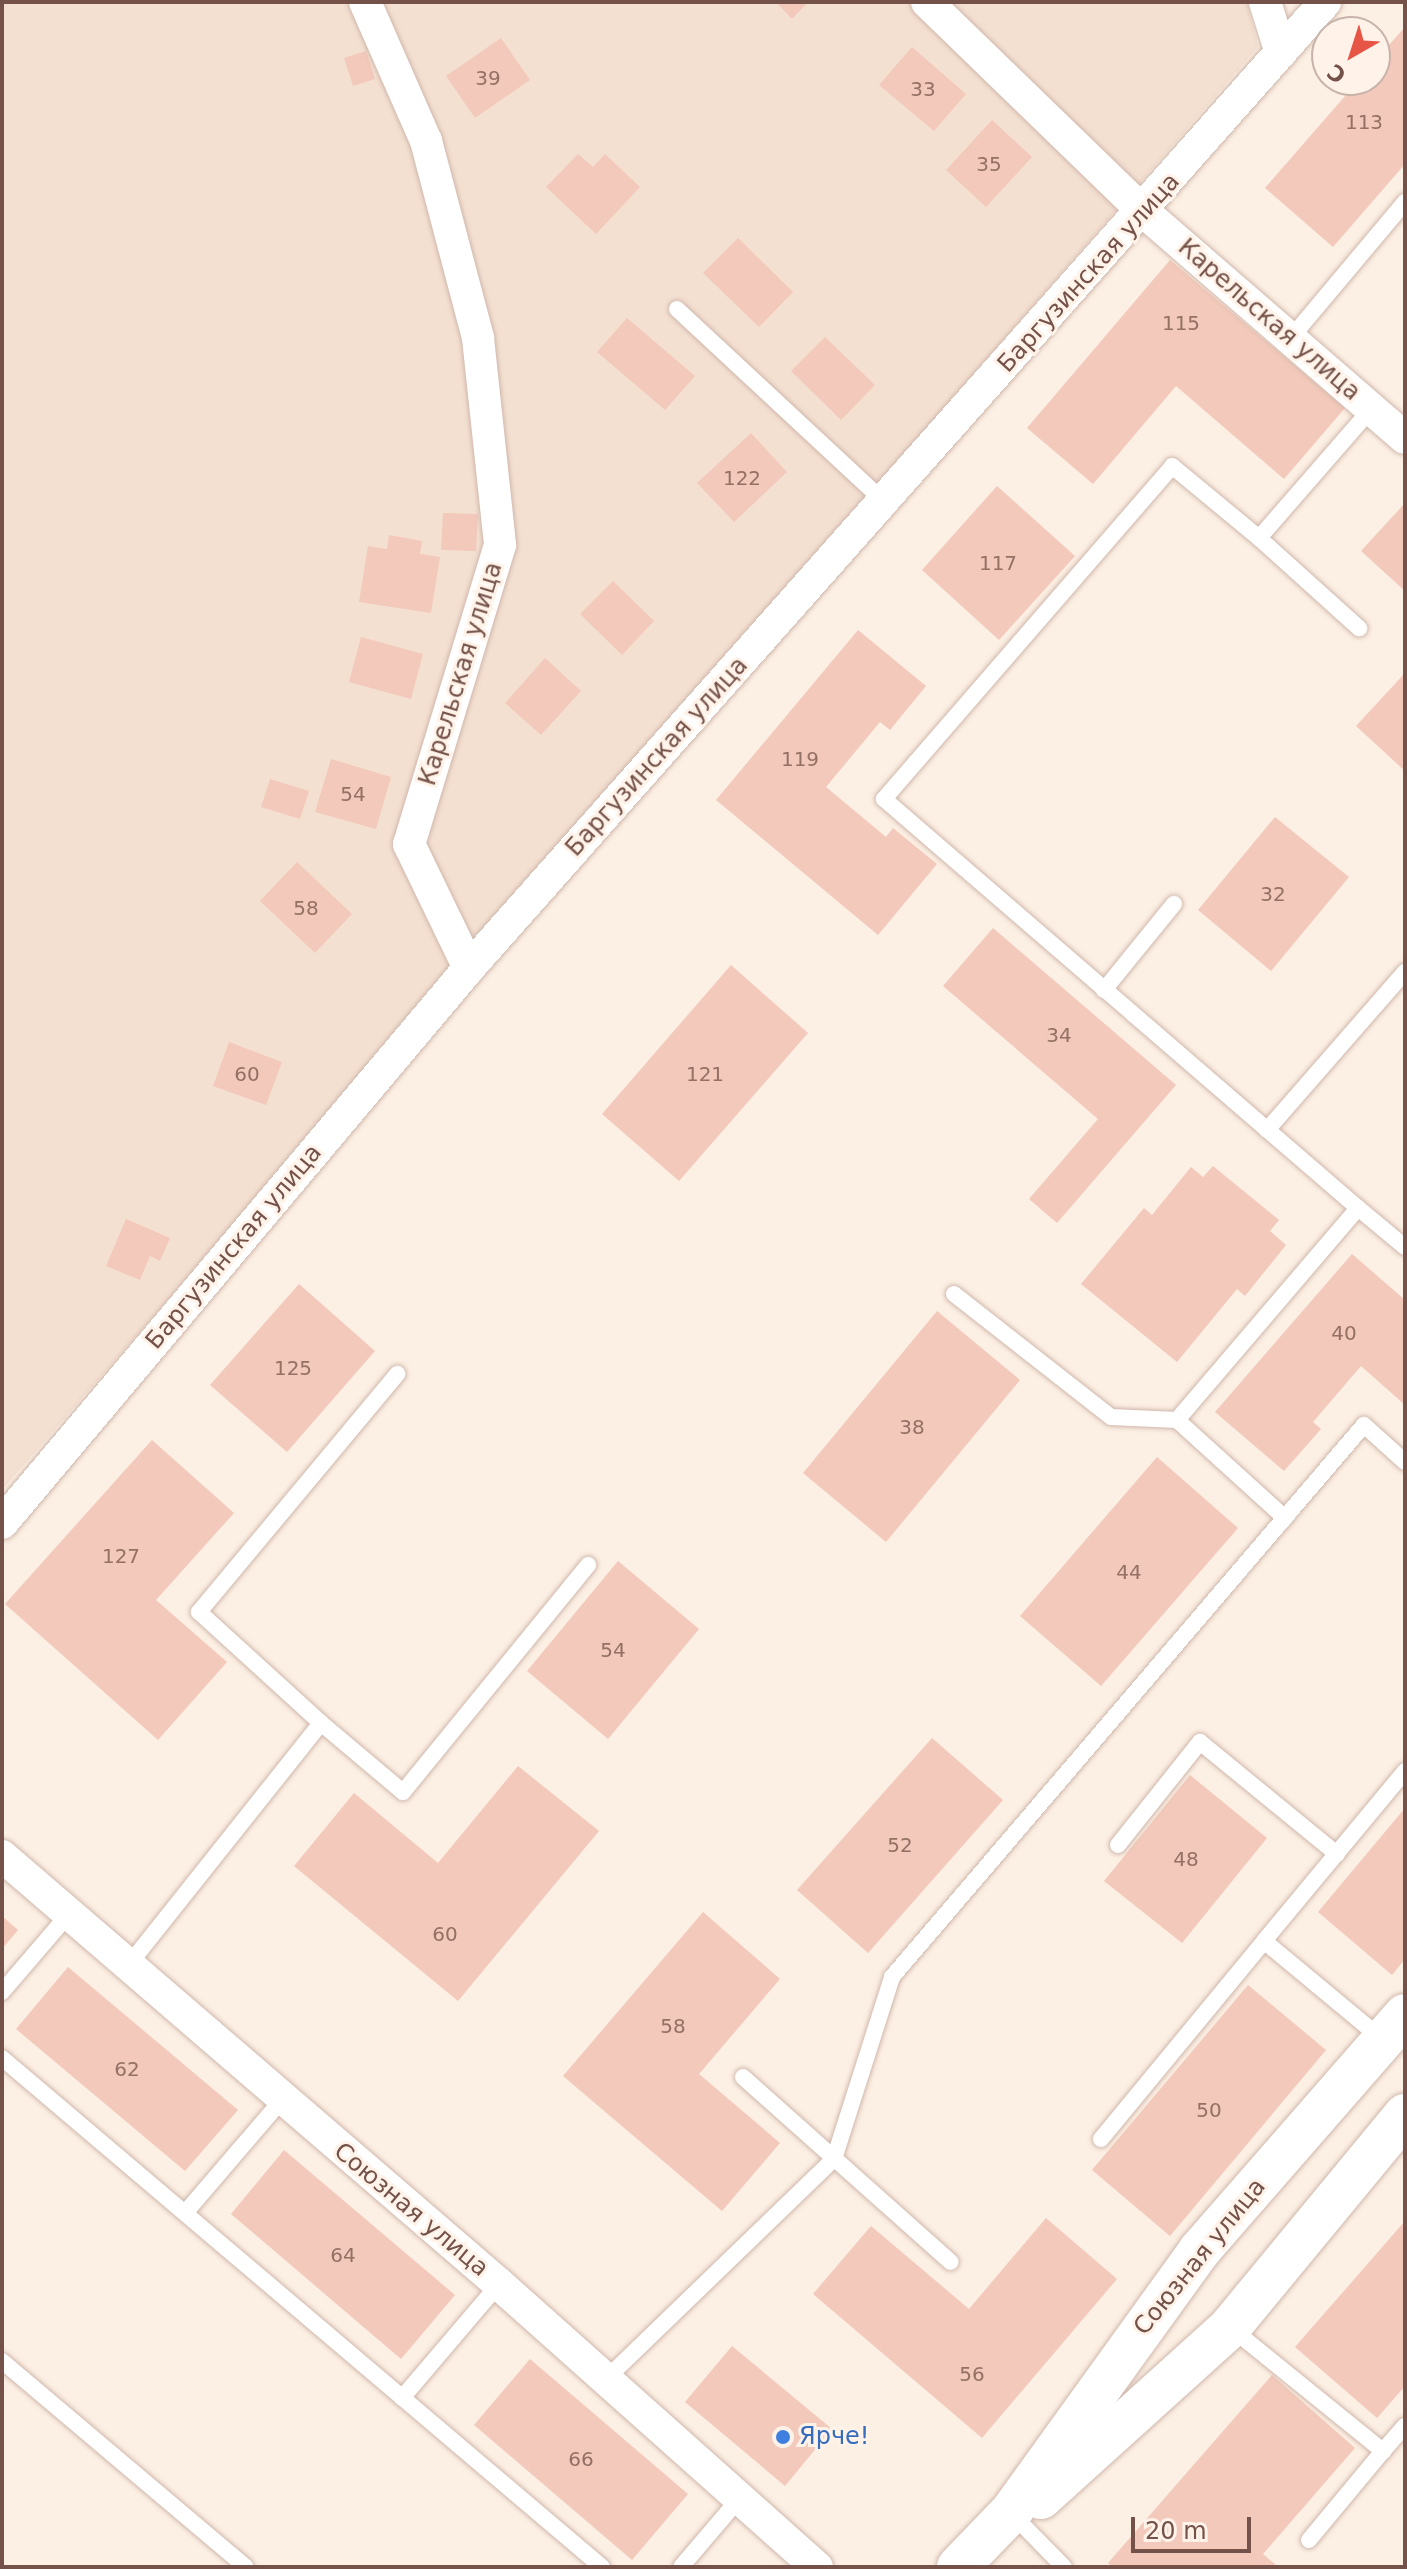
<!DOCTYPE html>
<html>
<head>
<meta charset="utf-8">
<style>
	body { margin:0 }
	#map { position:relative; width:1407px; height:2569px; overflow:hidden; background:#fcefe3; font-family:"DejaVu Sans",sans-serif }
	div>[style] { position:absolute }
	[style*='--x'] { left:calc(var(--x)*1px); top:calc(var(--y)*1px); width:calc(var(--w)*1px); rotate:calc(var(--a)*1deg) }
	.residential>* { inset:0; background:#f4e0d1 }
	.building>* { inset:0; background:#f2c9ba }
	.roads { filter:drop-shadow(0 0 2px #d0b7ac) drop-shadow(0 0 2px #d0b7ac) }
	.service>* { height:16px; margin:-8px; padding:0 8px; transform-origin:8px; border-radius:8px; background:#fff }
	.minor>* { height:32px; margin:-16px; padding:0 16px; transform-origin:16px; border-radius:16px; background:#fff }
	.tertiary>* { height:42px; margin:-21px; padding:0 21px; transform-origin:21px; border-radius:21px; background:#fff }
	.dots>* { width:22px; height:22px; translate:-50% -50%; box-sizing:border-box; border:4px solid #fff3e9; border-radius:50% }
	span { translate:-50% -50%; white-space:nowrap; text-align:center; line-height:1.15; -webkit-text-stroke:6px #fff3e9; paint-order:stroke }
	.number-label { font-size:20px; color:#947065 }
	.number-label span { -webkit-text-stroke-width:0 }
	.street-label { font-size:24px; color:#745249 }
	.shop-label { font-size:24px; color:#366cbe }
	.left { translate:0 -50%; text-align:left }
	.frame { position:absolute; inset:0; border:4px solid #745249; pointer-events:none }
	.north { position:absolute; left:1311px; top:16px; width:80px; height:80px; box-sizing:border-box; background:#fff3e9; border:2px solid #c7b3a9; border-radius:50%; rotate:219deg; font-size:22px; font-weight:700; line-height:32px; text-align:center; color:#745249 }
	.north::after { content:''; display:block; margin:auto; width:28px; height:36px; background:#e75547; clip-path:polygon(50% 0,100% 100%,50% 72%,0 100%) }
	.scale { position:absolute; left:1131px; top:2517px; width:120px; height:36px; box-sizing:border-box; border:4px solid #745249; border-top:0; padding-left:10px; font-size:24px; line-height:28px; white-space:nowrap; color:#745249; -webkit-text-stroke:6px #fff3e9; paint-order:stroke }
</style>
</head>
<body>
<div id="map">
	<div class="residential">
		<div style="clip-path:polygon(2px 2px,1247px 2px,1258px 47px,2px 1490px)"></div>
	</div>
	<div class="building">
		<div style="clip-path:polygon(776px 2px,808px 2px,792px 19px)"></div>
		<div style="clip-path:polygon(1405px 27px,1405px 164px,1333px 247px,1265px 188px,1359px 80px,1375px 80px,1375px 61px)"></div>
		<div style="clip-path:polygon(501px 38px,530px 80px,475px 118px,446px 76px)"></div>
		<div style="clip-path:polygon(912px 47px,966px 94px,934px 131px,879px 85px)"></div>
		<div style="clip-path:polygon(366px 51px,375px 79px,353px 86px,344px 58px)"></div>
		<div style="clip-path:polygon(992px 120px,1032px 157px,986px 207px,946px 170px)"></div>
		<div style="clip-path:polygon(578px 154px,593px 167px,605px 154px,640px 187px,596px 234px,546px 187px)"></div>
		<div style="clip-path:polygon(738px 238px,793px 292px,759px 327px,703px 273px)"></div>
		<div style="clip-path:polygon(1170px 260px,1345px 408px,1284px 479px,1176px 386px,1093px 484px,1027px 428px)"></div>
		<div style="clip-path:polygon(627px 318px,695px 376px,665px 410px,597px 352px)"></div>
		<div style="clip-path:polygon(825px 337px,875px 385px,841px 420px,791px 371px)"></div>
		<div style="clip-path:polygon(751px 433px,787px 472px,734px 522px,697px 483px)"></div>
		<div style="clip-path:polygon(997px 486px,1075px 556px,999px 640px,922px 570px)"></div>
		<div style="clip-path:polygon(1405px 503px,1405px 591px,1361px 551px)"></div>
		<div style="clip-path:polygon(443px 513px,478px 514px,476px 551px,441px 550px)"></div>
		<div style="clip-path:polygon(389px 535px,422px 541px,420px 554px,440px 557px,431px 613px,359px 602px,368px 546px,387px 549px)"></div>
		<div style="clip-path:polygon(613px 581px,654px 621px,622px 655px,580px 614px)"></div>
		<div style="clip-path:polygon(858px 630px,926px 686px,890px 730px,880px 722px,826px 787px,886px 837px,893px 828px,937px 864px,878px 935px,716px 800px)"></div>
		<div style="clip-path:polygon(361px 637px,423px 654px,411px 699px,349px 682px)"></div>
		<div style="clip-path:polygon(545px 658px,581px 691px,541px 735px,505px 703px)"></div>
		<div style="clip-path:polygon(1405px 673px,1405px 771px,1356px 726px)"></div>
		<div style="clip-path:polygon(331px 759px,391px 777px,376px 829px,315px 812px)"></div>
		<div style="clip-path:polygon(270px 779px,309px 791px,300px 819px,261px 807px)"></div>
		<div style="clip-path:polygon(1275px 817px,1349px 877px,1271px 971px,1198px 910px)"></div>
		<div style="clip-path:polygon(297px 862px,352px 914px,315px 953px,260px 901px)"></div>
		<div style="clip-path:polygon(993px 928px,1176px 1085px,1057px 1223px,1029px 1199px,1098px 1119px,943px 986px)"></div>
		<div style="clip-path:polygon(731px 965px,808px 1033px,679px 1181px,602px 1114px)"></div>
		<div style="clip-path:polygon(229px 1042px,282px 1062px,266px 1105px,213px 1086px)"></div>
		<div style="clip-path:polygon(1213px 1166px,1279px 1220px,1270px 1231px,1286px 1245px,1245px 1296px,1237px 1289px,1177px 1362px,1081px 1284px,1144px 1208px,1152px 1215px,1191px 1167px,1203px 1177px)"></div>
		<div style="clip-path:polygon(126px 1219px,170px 1238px,160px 1261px,150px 1256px,140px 1280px,106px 1266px)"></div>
		<div style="clip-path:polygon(1352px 1254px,1405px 1300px,1405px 1405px,1361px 1366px,1313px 1422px,1321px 1429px,1284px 1471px,1215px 1412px)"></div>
		<div style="clip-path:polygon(299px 1284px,375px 1351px,287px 1452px,210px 1385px)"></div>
		<div style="clip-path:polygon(937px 1311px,1020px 1380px,886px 1542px,803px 1473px)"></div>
		<div style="clip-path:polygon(152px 1440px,234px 1513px,156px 1600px,227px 1662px,158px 1740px,5px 1604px)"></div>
		<div style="clip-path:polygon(1157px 1457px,1238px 1528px,1101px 1686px,1020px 1616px)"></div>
		<div style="clip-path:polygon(618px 1561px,699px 1629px,608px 1739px,527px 1671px)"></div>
		<div style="clip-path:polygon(932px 1738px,1003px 1800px,868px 1953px,797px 1890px)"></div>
		<div style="clip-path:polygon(518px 1766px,599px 1831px,458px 2001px,294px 1866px,354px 1793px,438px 1863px)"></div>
		<div style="clip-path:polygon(1190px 1775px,1267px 1838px,1182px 1943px,1104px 1881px)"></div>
		<div style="clip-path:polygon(1405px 1808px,1405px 1959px,1392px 1975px,1318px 1912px)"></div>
		<div style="clip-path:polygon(703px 1912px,780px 1979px,699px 2074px,780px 2143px,722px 2211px,563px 2076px)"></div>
		<div style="clip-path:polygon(2px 1916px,18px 1930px,2px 1949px)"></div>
		<div style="clip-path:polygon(68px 1967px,238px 2110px,185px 2171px,16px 2029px)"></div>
		<div style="clip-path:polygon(1248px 1985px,1326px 2050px,1170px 2236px,1092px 2170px)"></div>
		<div style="clip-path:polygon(284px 2150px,455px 2295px,401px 2359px,231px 2214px)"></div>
		<div style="clip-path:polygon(1046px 2218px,1117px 2279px,982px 2438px,813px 2294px,871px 2226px,969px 2309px)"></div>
		<div style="clip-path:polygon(1405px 2221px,1405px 2386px,1377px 2418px,1295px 2347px)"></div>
		<div style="clip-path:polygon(732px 2346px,832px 2429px,785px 2486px,685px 2402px)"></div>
		<div style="clip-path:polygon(530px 2359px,688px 2494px,632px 2560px,474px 2425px)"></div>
		<div style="clip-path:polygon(1272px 2375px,1355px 2448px,1263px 2554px,1278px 2567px,1113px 2567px,1108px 2563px)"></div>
	</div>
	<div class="roads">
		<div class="service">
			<div style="--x:677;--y:309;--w:284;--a:42.9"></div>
			<div style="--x:1290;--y:339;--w:179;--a:-50"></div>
			<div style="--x:1259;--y:538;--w:135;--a:42"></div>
			<div style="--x:1104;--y:990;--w:111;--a:-50.9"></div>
			<div style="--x:1267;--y:1130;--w:210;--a:-48.9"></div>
			<div style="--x:1358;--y:1208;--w:626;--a:-139.21"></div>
			<div style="--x:884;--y:799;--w:440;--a:-49.1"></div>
			<div style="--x:1172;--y:466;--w:113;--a:39.6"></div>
			<div style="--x:1259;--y:538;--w:171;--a:-49"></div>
			<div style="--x:954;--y:1294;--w:199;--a:38.1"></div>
			<div style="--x:1111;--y:1417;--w:66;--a:2.6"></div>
			<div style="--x:1285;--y:1518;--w:146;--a:-137.8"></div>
			<div style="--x:1177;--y:1420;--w:279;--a:-49.5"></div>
			<div style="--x:1358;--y:1208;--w:61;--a:39.7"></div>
			<div style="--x:321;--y:1723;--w:107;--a:40.1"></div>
			<div style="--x:403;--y:1792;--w:293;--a:-50.8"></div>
			<div style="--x:1118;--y:1845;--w:132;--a:-51.5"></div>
			<div style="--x:1200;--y:1742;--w:177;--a:39.3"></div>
			<div style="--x:127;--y:1967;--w:312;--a:-51.5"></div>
			<div style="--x:321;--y:1723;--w:165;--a:-137.7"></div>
			<div style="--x:199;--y:1612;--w:310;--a:-50.2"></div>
			<div style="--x:2;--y:1992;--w:101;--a:-49.4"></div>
			<div style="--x:1382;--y:2039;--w:153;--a:-140.3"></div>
			<div style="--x:1264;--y:1941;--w:221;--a:-50.3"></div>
			<div style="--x:2;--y:2058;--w:787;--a:40.31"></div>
			<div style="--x:743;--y:2077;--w:278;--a:41.7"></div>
			<div style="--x:1101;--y:2139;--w:256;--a:-50.5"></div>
			<div style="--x:185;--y:2213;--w:148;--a:-49.4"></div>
			<div style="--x:1231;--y:2328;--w:196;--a:39"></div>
			<div style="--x:1383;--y:2451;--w:33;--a:-49"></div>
			<div style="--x:2;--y:2361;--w:319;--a:40.2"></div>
			<div style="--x:605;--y:2380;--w:318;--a:-44"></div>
			<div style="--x:834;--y:2159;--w:191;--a:-72.3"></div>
			<div style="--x:892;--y:1977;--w:726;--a:-49.47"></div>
			<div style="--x:1364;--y:1425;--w:55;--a:42.1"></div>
			<div style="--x:402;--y:2398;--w:150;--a:-49.6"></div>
			<div style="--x:1012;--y:2514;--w:74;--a:45.5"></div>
			<div style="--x:1309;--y:2540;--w:116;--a:-50.3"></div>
			<div style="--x:681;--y:2567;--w:88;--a:-49.6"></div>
		</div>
		<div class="minor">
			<div style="--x:365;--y:2;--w:152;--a:66.3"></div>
			<div style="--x:426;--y:141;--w:204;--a:75.2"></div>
			<div style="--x:478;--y:338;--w:208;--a:83.9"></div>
			<div style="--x:500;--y:545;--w:313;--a:106.9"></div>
			<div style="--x:409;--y:844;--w:138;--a:64.2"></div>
			<div style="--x:927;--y:2;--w:302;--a:44.1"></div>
			<div style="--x:1144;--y:212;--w:345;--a:40.9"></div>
			<div style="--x:1265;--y:2;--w:53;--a:72.6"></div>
			<div style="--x:2;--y:1523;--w:725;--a:-49.92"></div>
			<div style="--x:469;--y:968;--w:1291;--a:-48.45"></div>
			<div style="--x:2;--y:1856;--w:656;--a:40.73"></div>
			<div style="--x:499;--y:2284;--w:426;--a:41.7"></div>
		</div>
		<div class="tertiary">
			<div style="--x:1041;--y:2498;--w:255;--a:-42.1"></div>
			<div style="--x:1230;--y:2327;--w:275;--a:-50.5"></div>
			<div style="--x:958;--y:2567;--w:76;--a:-46.1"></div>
			<div style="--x:1011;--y:2512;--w:322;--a:-54.2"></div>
			<div style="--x:1199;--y:2251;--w:313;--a:-48.9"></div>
		</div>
	</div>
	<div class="dots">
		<div style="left:783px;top:2437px;background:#3f7fe0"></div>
	</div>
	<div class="number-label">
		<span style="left:488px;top:78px">39</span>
		<span style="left:923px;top:89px">33</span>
		<span style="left:1364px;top:122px">113</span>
		<span style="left:989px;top:164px">35</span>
		<span style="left:1181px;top:323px">115</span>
		<span style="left:742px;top:478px">122</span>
		<span style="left:998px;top:563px">117</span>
		<span style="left:800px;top:759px">119</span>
		<span style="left:353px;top:794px">54</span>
		<span style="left:1273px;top:894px">32</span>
		<span style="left:306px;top:908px">58</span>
		<span style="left:1059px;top:1035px">34</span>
		<span style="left:247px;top:1074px">60</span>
		<span style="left:705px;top:1074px">121</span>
		<span style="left:1344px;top:1333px">40</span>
		<span style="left:293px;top:1368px">125</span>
		<span style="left:912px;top:1427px">38</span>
		<span style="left:121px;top:1556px">127</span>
		<span style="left:1129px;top:1572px">44</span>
		<span style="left:613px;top:1650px">54</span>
		<span style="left:900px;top:1845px">52</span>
		<span style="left:1186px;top:1859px">48</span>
		<span style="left:445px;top:1934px">60</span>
		<span style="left:673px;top:2026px">58</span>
		<span style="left:127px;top:2069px">62</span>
		<span style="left:1209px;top:2110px">50</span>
		<span style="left:343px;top:2255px">64</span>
		<span style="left:972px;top:2374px">56</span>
		<span style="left:581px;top:2459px">66</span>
	</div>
	<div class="street-label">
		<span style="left:1089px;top:273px;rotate:-48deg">Баргузинская улица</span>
		<span style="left:1269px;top:320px;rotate:41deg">Карельская улица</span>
		<span style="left:461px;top:674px;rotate:-73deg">Карельская улица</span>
		<span style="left:657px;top:757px;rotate:-48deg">Баргузинская улица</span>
		<span style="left:234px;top:1247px;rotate:-50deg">Баргузинская улица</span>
		<span style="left:411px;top:2210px;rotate:40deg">Союзная улица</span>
		<span style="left:1200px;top:2257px;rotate:-51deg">Союзная улица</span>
	</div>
	<div class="shop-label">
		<span class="left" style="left:799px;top:2437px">Ярче!</span>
	</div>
	<div class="frame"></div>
	<div class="north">С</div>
	<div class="scale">20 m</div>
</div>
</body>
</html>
